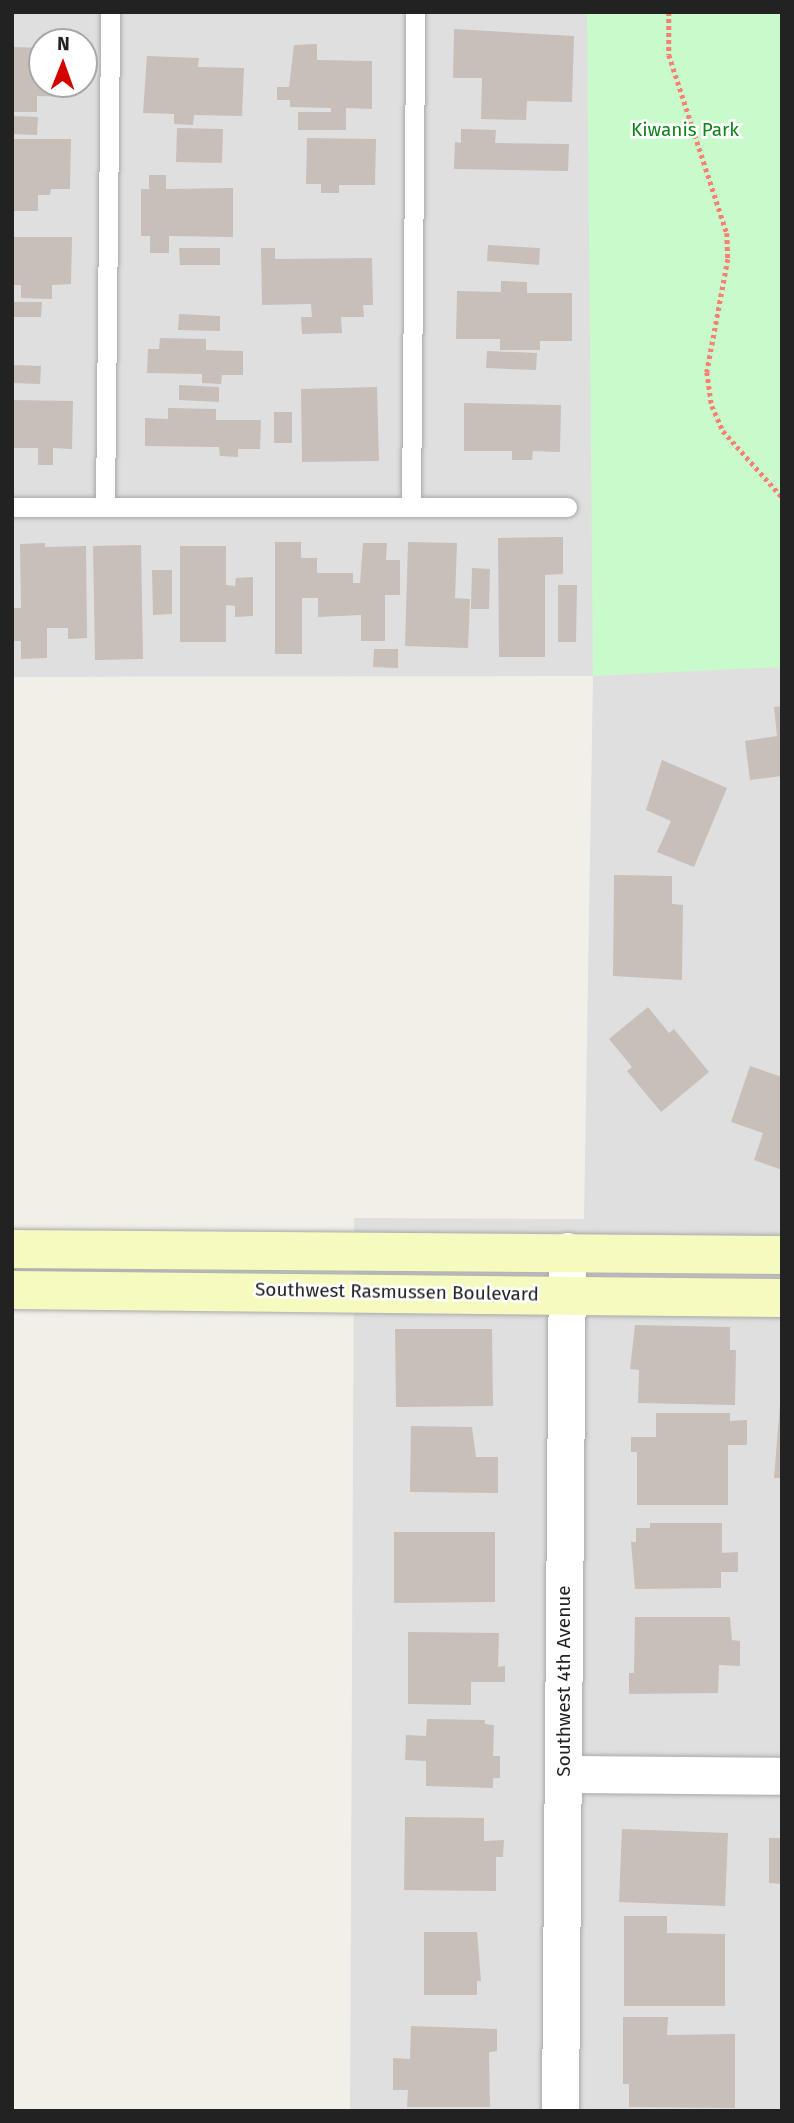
<!DOCTYPE html>
<html>
<head>
<meta charset="utf-8">
<style>
	body { margin:0 }
	#map { position:relative; width:794px; height:2123px; overflow:hidden; background:#f2efe9; font-family:"Fira Sans",sans-serif }
	div>[style] { position:absolute }
	[style*='--x'] { left:calc(var(--x)*1px); top:calc(var(--y)*1px); width:calc(var(--w)*1px); rotate:calc(var(--a)*1deg) }
	.residential>* { inset:0; background:#e0dfdf }
	.park>* { inset:0; background:#c8facc }
	.building>* { inset:0; background:#c7bfb8 }
	.path>* { height:4.5px; margin-top:-2.25px; transform-origin:0; background:repeating-linear-gradient(90deg,#fa8072 0 3.5px,transparent 0 7px) }
	.roads { filter:drop-shadow(0 0 2px #a9a9a9) drop-shadow(0 0 2px #a9a9a9) }
	.lane>* { height:19px; margin:-9.5px; padding:0 9.5px; transform-origin:9.5px; border-radius:9.5px; background:#fff }
	.street>* { height:37px; margin:-18.5px; padding:0 18.5px; transform-origin:18.5px; border-radius:18.5px; background:#fff }
	.secondary>* { height:38px; margin:-19px; padding:0 19px; transform-origin:19px; border-radius:19px; background:#f7fabf }
	span { translate:-50% -50%; white-space:nowrap; text-align:center; line-height:1.15; -webkit-text-stroke:5px #fff; paint-order:stroke }
	.park-label { font-size:19px; color:#0c8416 }
	.street-label { font-size:19px; color:#222 }
	.frame { position:absolute; inset:0; border:14px solid #222; pointer-events:none }
	.north { position:absolute; left:28px; top:28px; width:70px; height:70px; box-sizing:border-box; background:#fff; border:2px solid #a7a7a7; border-radius:50%; rotate:1deg; font-size:19px; font-weight:700; line-height:28px; text-align:center; color:#222 }
	.north::after { content:''; display:block; margin:auto; width:24px; height:32px; background:#d40000; clip-path:polygon(50% 0,100% 100%,50% 72%,0 100%) }
</style>
</head>
<body>
<div id="map">
	<div class="residential">
		<div style="clip-path:polygon(evenodd,12px 12px,782px 12px,782px 2111px,350px 2111px,354px 1218px,584px 1219px,593px 676px,12px 677px,12px 12px,42px 42px,84px 42px,84px 84px,42px 84px,42px 42px)"></div>
	</div>
	<div class="park">
		<div style="clip-path:polygon(587px 12px,782px 12px,782px 667px,593px 676px)"></div>
	</div>
	<div class="building">
		<div style="clip-path:polygon(454px 29px,574px 36px,572px 102px,527px 101px,526px 120px,481px 119px,482px 78px,453px 78px)"></div>
		<div style="clip-path:polygon(317px 44px,317px 60px,372px 61px,372px 109px,346px 108px,346px 130px,298px 130px,298px 112px,331px 112px,331px 108px,290px 107px,290px 100px,277px 100px,277px 87px,289px 87px,294px 45px)"></div>
		<div style="clip-path:polygon(12px 47px,42px 48px,42px 84px,68px 84px,68px 97px,37px 96px,37px 112px,12px 112px)"></div>
		<div style="clip-path:polygon(147px 56px,199px 58px,198px 67px,244px 68px,242px 116px,194px 115px,193px 125px,174px 124px,174px 114px,143px 113px)"></div>
		<div style="clip-path:polygon(12px 116px,38px 117px,37px 135px,12px 134px)"></div>
		<div style="clip-path:polygon(177px 128px,223px 129px,222px 163px,176px 162px)"></div>
		<div style="clip-path:polygon(461px 129px,496px 130px,495px 143px,569px 144px,568px 171px,454px 169px,455px 142px,461px 143px)"></div>
		<div style="clip-path:polygon(307px 138px,376px 139px,375px 185px,339px 185px,339px 193px,321px 193px,321px 184px,306px 184px)"></div>
		<div style="clip-path:polygon(12px 139px,71px 139px,70px 189px,51px 189px,50px 195px,38px 195px,38px 211px,12px 211px)"></div>
		<div style="clip-path:polygon(149px 175px,166px 175px,166px 189px,233px 188px,233px 237px,169px 236px,169px 253px,150px 253px,150px 236px,141px 236px,141px 189px,149px 189px)"></div>
		<div style="clip-path:polygon(12px 237px,72px 237px,71px 284px,52px 285px,52px 299px,21px 298px,21px 285px,12px 285px)"></div>
		<div style="clip-path:polygon(488px 245px,540px 248px,539px 265px,487px 261px)"></div>
		<div style="clip-path:polygon(179px 248px,220px 248px,220px 265px,180px 265px)"></div>
		<div style="clip-path:polygon(261px 248px,275px 248px,275px 259px,372px 258px,373px 305px,363px 305px,364px 317px,341px 317px,342px 333px,302px 334px,301px 317px,312px 317px,311px 304px,262px 305px)"></div>
		<div style="clip-path:polygon(501px 281px,527px 282px,527px 293px,572px 293px,572px 341px,540px 341px,540px 350px,500px 350px,500px 339px,456px 339px,457px 291px,501px 292px)"></div>
		<div style="clip-path:polygon(12px 302px,42px 302px,41px 317px,12px 317px)"></div>
		<div style="clip-path:polygon(179px 314px,220px 316px,220px 331px,178px 330px)"></div>
		<div style="clip-path:polygon(160px 338px,206px 339px,206px 350px,243px 351px,243px 375px,222px 375px,221px 384px,202px 383px,202px 374px,147px 373px,148px 349px,159px 349px)"></div>
		<div style="clip-path:polygon(487px 351px,537px 353px,536px 370px,486px 368px)"></div>
		<div style="clip-path:polygon(12px 365px,41px 366px,40px 384px,12px 383px)"></div>
		<div style="clip-path:polygon(179px 385px,219px 387px,219px 402px,179px 400px)"></div>
		<div style="clip-path:polygon(377px 387px,379px 461px,302px 462px,301px 389px)"></div>
		<div style="clip-path:polygon(12px 400px,73px 401px,72px 449px,53px 448px,53px 465px,38px 465px,38px 448px,12px 448px)"></div>
		<div style="clip-path:polygon(464px 403px,561px 405px,560px 452px,533px 451px,532px 460px,512px 460px,512px 451px,464px 451px)"></div>
		<div style="clip-path:polygon(168px 408px,216px 409px,216px 420px,261px 420px,260px 449px,238px 449px,238px 457px,220px 456px,219px 447px,145px 446px,145px 418px,168px 419px)"></div>
		<div style="clip-path:polygon(274px 412px,292px 412px,292px 443px,274px 443px)"></div>
		<div style="clip-path:polygon(563px 537px,563px 574px,545px 575px,545px 657px,499px 657px,498px 538px)"></div>
		<div style="clip-path:polygon(275px 542px,301px 542px,301px 558px,317px 558px,317px 573px,353px 573px,353px 583px,360px 583px,363px 543px,387px 543px,386px 560px,400px 560px,400px 595px,385px 595px,385px 641px,361px 641px,361px 615px,318px 617px,318px 598px,302px 598px,302px 654px,275px 654px)"></div>
		<div style="clip-path:polygon(408px 542px,457px 543px,455px 598px,470px 599px,468px 648px,405px 646px)"></div>
		<div style="clip-path:polygon(45px 543px,45px 547px,86px 546px,87px 638px,68px 639px,68px 628px,47px 628px,47px 658px,21px 659px,21px 641px,12px 641px,12px 608px,21px 608px,20px 544px)"></div>
		<div style="clip-path:polygon(141px 545px,143px 659px,95px 660px,93px 546px)"></div>
		<div style="clip-path:polygon(180px 546px,226px 546px,226px 585px,235px 586px,236px 578px,253px 577px,253px 616px,235px 617px,235px 606px,226px 605px,226px 642px,180px 642px)"></div>
		<div style="clip-path:polygon(472px 568px,490px 569px,489px 609px,471px 609px)"></div>
		<div style="clip-path:polygon(152px 570px,172px 570px,172px 614px,153px 615px)"></div>
		<div style="clip-path:polygon(558px 585px,577px 585px,576px 642px,558px 642px)"></div>
		<div style="clip-path:polygon(374px 649px,398px 649px,398px 668px,373px 667px)"></div>
		<div style="clip-path:polygon(782px 706px,782px 776px,750px 780px,745px 741px,777px 736px,774px 707px)"></div>
		<div style="clip-path:polygon(662px 760px,727px 788px,694px 867px,657px 852px,671px 821px,646px 810px)"></div>
		<div style="clip-path:polygon(614px 875px,672px 876px,672px 904px,683px 905px,682px 980px,613px 976px)"></div>
		<div style="clip-path:polygon(648px 1007px,669px 1033px,674px 1029px,709px 1072px,661px 1112px,627px 1071px,632px 1067px,609px 1039px)"></div>
		<div style="clip-path:polygon(750px 1066px,782px 1077px,782px 1170px,754px 1160px,763px 1133px,731px 1122px)"></div>
		<div style="clip-path:polygon(635px 1325px,730px 1327px,730px 1350px,736px 1350px,735px 1405px,638px 1403px,639px 1370px,630px 1369px)"></div>
		<div style="clip-path:polygon(395px 1329px,492px 1329px,493px 1406px,396px 1407px)"></div>
		<div style="clip-path:polygon(780px 1404px,782px 1404px,782px 1478px,774px 1478px)"></div>
		<div style="clip-path:polygon(656px 1413px,730px 1413px,730px 1421px,747px 1420px,747px 1445px,728px 1445px,728px 1505px,637px 1505px,637px 1452px,631px 1452px,631px 1437px,656px 1437px)"></div>
		<div style="clip-path:polygon(411px 1426px,472px 1427px,476px 1457px,498px 1457px,498px 1493px,410px 1492px)"></div>
		<div style="clip-path:polygon(650px 1523px,722px 1523px,722px 1553px,738px 1552px,738px 1572px,721px 1572px,721px 1588px,635px 1589px,631px 1542px,636px 1542px,636px 1528px,650px 1528px)"></div>
		<div style="clip-path:polygon(394px 1532px,495px 1532px,495px 1602px,394px 1603px)"></div>
		<div style="clip-path:polygon(635px 1617px,730px 1617px,732px 1640px,740px 1641px,740px 1666px,719px 1665px,718px 1693px,629px 1694px,629px 1673px,634px 1673px)"></div>
		<div style="clip-path:polygon(408px 1632px,499px 1633px,498px 1667px,505px 1666px,505px 1682px,471px 1682px,471px 1705px,408px 1704px)"></div>
		<div style="clip-path:polygon(427px 1719px,485px 1720px,485px 1724px,494px 1725px,493px 1756px,500px 1756px,500px 1778px,493px 1778px,493px 1788px,426px 1786px,426px 1761px,405px 1760px,406px 1735px,426px 1736px)"></div>
		<div style="clip-path:polygon(405px 1817px,484px 1818px,484px 1841px,504px 1840px,503px 1857px,496px 1857px,496px 1891px,404px 1890px)"></div>
		<div style="clip-path:polygon(622px 1829px,728px 1833px,725px 1906px,619px 1902px)"></div>
		<div style="clip-path:polygon(769px 1838px,782px 1838px,782px 1884px,769px 1883px)"></div>
		<div style="clip-path:polygon(624px 1916px,667px 1916px,667px 1933px,725px 1934px,725px 2006px,624px 2006px)"></div>
		<div style="clip-path:polygon(424px 1932px,477px 1932px,481px 1981px,477px 1981px,477px 1995px,424px 1995px)"></div>
		<div style="clip-path:polygon(623px 2017px,668px 2017px,667px 2035px,735px 2034px,735px 2108px,629px 2107px,629px 2084px,623px 2084px)"></div>
		<div style="clip-path:polygon(411px 2026px,497px 2029px,497px 2051px,489px 2052px,490px 2107px,407px 2107px,408px 2090px,393px 2090px,393px 2058px,410px 2059px)"></div>
	</div>
	<div class="path">
		<div style="--x:669;--y:12;--w:43;--a:90"></div>
		<div style="--x:669;--y:55;--w:187;--a:72"></div>
		<div style="--x:727;--y:233;--w:26;--a:88"></div>
		<div style="--x:728;--y:259;--w:115;--a:100.5"></div>
		<div style="--x:707;--y:372;--w:34;--a:82"></div>
		<div style="--x:712;--y:406;--w:27;--a:66"></div>
		<div style="--x:723;--y:431;--w:89;--a:48.2"></div>
	</div>
	<div class="roads">
		<div class="lane">
			<div style="--x:12;--y:507;--w:555;--a:0"></div>
			<div style="--x:105;--y:507;--w:495;--a:-89.4"></div>
			<div style="--x:411;--y:507;--w:495;--a:-89.5"></div>
		</div>
		<div class="street">
			<div style="--x:563;--y:1774;--w:219;--a:0.5"></div>
			<div style="--x:560;--y:2111;--w:860;--a:-89.53"></div>
		</div>
		<div class="secondary">
			<div style="--x:12;--y:1249;--w:770;--a:0.45"></div>
			<div style="--x:12;--y:1290;--w:770;--a:0.6"></div>
		</div>
	</div>
	<div class="park-label">
		<span style="left:685px;top:130px">Kiwanis Park</span>
	</div>
	<div class="street-label">
		<span style="left:397px;top:1292px;rotate:1deg">Southwest Rasmussen Boulevard</span>
		<span style="left:564px;top:1681px;rotate:-90deg">Southwest 4th Avenue</span>
	</div>
	<div class="frame"></div>
	<div class="north">N</div>
</div>
</body>
</html>
